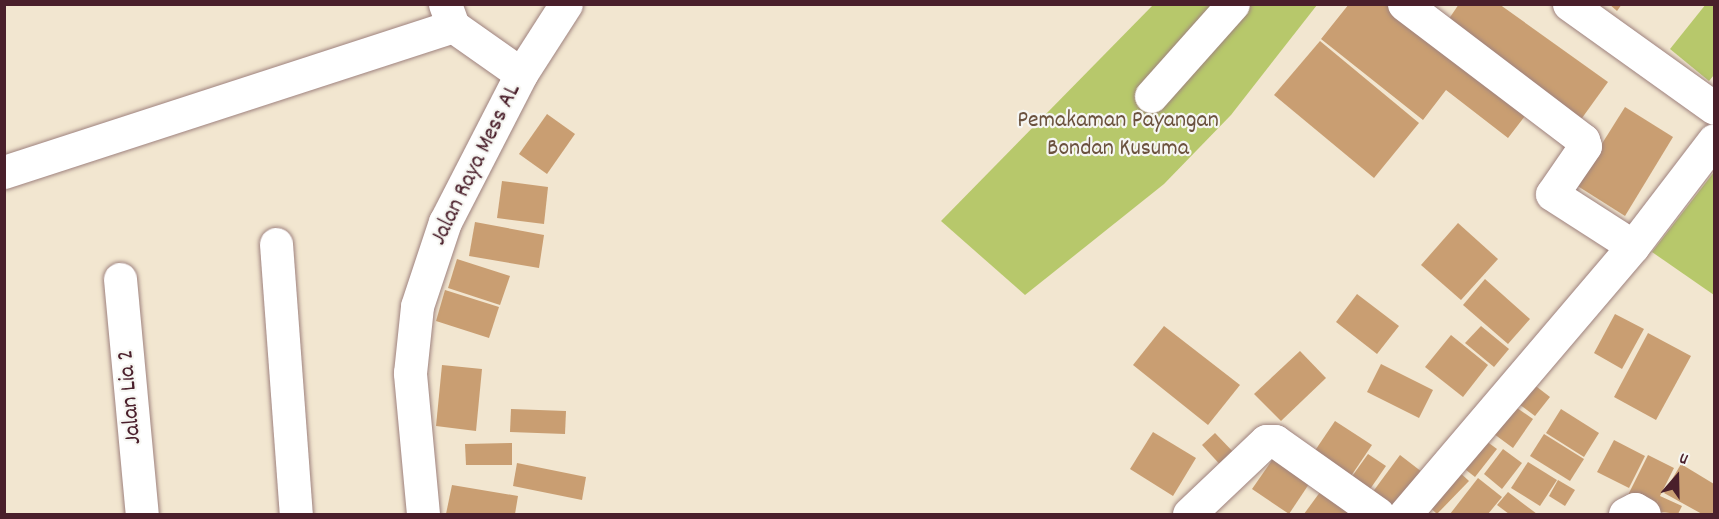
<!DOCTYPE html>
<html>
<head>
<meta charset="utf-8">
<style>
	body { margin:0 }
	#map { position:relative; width:1719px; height:519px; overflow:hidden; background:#f2e6d0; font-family:Dekko,sans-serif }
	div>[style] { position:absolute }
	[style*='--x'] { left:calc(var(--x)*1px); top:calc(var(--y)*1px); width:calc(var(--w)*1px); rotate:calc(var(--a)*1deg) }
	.green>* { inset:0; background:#b7c86b }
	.building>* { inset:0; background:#c99e72 }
	.roads { filter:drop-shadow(0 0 2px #9e827e) drop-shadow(0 0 2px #9e827e) }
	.minor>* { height:33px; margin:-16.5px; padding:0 16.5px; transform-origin:16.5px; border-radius:16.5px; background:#fff }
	span { translate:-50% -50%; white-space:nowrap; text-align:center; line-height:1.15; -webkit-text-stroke:4.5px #f6f6f2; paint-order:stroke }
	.park-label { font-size:24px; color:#6b523e }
	.street-label { font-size:24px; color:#4a1f2b }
	.frame { position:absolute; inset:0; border:6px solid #4a1f2b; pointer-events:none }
	.north { position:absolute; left:1647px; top:447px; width:60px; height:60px; -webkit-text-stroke:4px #f6f6f2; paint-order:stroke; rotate:20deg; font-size:16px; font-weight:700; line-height:24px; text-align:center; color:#4a1f2b }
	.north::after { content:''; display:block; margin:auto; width:21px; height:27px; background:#4a1f2b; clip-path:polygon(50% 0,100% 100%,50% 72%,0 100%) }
</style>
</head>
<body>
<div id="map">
	<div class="green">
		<div style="clip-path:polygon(1706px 4px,1714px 5px,1714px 75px,1709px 81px,1670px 49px)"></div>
		<div style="clip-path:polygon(1153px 5px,1317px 5px,1231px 115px,1164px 184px,1025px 295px,941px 221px)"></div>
		<div style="clip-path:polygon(1714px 172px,1714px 295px,1652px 252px)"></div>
	</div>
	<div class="building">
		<div style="clip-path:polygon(1349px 4px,1385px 4px,1525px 116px,1508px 138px,1446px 90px,1423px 120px,1321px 39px)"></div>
		<div style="clip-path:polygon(1459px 4px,1499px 4px,1608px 82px,1577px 125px,1442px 29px)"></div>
		<div style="clip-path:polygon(1609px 4px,1622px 4px,1617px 11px)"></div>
		<div style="clip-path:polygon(1320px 41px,1419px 123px,1374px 178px,1274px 95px)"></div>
		<div style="clip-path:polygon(1625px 107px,1673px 137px,1625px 216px,1576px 185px)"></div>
		<div style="clip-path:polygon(547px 114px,575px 134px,547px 174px,519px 154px)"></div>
		<div style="clip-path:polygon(502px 181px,548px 187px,544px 224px,497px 218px)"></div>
		<div style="clip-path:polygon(475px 222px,544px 235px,539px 268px,469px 256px)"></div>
		<div style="clip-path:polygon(1458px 223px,1498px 259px,1461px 300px,1421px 265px)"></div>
		<div style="clip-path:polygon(457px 259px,510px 276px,500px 305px,448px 288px)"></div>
		<div style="clip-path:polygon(1485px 279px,1530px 319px,1508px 344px,1463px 305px)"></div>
		<div style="clip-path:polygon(445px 290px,499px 307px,489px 338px,436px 321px)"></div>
		<div style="clip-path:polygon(1357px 294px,1399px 326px,1377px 354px,1336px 322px)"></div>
		<div style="clip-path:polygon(1615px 314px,1644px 329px,1622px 369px,1594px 353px)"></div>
		<div style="clip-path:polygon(1164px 326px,1240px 385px,1208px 425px,1133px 365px)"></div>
		<div style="clip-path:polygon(1481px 326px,1509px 349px,1494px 367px,1465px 343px)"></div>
		<div style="clip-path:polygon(1648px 333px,1691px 356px,1656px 420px,1614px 397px)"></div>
		<div style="clip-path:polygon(1451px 335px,1488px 365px,1463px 397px,1425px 367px)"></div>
		<div style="clip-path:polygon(1300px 351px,1326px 378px,1281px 421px,1254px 394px)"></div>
		<div style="clip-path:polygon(1381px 364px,1433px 390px,1419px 418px,1367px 392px)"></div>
		<div style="clip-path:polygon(442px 365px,482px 369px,476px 431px,436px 426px)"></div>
		<div style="clip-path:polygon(1528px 380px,1550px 397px,1535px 416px,1512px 399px)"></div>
		<div style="clip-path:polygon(1510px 403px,1533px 419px,1513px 448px,1490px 431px)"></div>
		<div style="clip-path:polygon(511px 409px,566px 411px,565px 434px,510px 432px)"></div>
		<div style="clip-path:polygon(1561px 409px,1599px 433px,1584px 457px,1546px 433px)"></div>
		<div style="clip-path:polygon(1335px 421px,1372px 445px,1349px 479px,1312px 455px)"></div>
		<div style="clip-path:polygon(1153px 432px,1196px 458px,1173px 496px,1130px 469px)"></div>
		<div style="clip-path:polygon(1215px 433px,1239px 458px,1225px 470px,1202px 445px)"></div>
		<div style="clip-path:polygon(1544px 434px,1584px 459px,1570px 481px,1530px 456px)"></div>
		<div style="clip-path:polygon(1482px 438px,1497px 449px,1475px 477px,1461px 466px)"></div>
		<div style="clip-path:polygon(1614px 440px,1645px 456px,1629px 488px,1597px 472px)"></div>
		<div style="clip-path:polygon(512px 443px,512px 465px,466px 465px,465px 444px)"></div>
		<div style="clip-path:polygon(1503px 449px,1522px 463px,1502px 489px,1484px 474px)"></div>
		<div style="clip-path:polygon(1368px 454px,1386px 466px,1366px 495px,1348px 482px)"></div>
		<div style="clip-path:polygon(1400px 455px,1422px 472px,1394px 509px,1372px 493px)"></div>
		<div style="clip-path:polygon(1648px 455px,1674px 468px,1660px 496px,1682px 506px,1678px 514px,1654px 511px,1658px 500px,1652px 512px,1626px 499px)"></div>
		<div style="clip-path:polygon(1275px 456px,1311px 481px,1289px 514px,1252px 489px)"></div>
		<div style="clip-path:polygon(1528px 462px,1557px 480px,1540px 506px,1511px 488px)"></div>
		<div style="clip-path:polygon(517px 463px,586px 477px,582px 500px,513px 486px)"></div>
		<div style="clip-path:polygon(1681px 464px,1714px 484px,1714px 514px,1702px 514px,1664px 493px)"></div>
		<div style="clip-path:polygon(1456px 469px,1469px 481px,1437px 514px,1425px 503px)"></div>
		<div style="clip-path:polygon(1478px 478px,1502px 497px,1488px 514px,1450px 514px)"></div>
		<div style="clip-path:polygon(1558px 480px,1575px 490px,1565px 506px,1549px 496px)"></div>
		<div style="clip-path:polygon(452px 485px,518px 496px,515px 514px,446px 514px)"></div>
		<div style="clip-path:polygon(1323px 488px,1363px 514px,1304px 514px)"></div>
		<div style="clip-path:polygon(1508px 492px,1537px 514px,1509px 514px,1497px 505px)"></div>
	</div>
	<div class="roads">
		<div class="minor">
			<div style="--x:445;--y:4;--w:23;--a:70"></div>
			<div style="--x:453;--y:26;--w:83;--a:35.2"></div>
			<div style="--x:1404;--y:4;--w:225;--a:37.2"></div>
			<div style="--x:1583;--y:140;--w:6;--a:72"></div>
			<div style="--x:1585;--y:146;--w:58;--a:124.5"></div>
			<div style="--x:1552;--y:194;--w:96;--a:32.7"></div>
			<div style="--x:1569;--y:4;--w:178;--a:35.6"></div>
			<div style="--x:1151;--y:96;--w:123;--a:-48.3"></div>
			<div style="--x:4;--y:172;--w:472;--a:-18"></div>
			<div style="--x:276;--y:244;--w:271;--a:85.8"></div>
			<div style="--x:120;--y:279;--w:236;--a:84.7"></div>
			<div style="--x:423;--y:514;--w:142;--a:-95.3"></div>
			<div style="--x:410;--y:373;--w:67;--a:-84"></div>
			<div style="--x:417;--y:306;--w:89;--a:-71.6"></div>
			<div style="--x:445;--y:222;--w:166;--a:-62.8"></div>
			<div style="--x:521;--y:74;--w:83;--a:-57.3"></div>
			<div style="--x:1189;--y:514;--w:106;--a:-43.5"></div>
			<div style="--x:1266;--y:441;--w:9;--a:0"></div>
			<div style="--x:1275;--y:441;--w:126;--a:35.3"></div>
			<div style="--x:1405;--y:514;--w:352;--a:-49.6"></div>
			<div style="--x:1633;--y:246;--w:133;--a:-52.6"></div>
			<div style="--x:1625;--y:514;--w:11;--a:-27"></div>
			<div style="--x:1635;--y:509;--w:10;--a:29"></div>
		</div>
	</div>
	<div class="park-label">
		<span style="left:1118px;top:136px">Pemakaman Payangan<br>Bondan Kusuma</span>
	</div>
	<div class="street-label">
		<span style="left:477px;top:165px;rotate:-64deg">Jalan Raya Mess AL</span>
		<span style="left:131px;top:397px;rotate:-95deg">Jalan Lia 2</span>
	</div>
	<div class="frame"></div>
	<div class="north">U</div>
</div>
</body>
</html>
